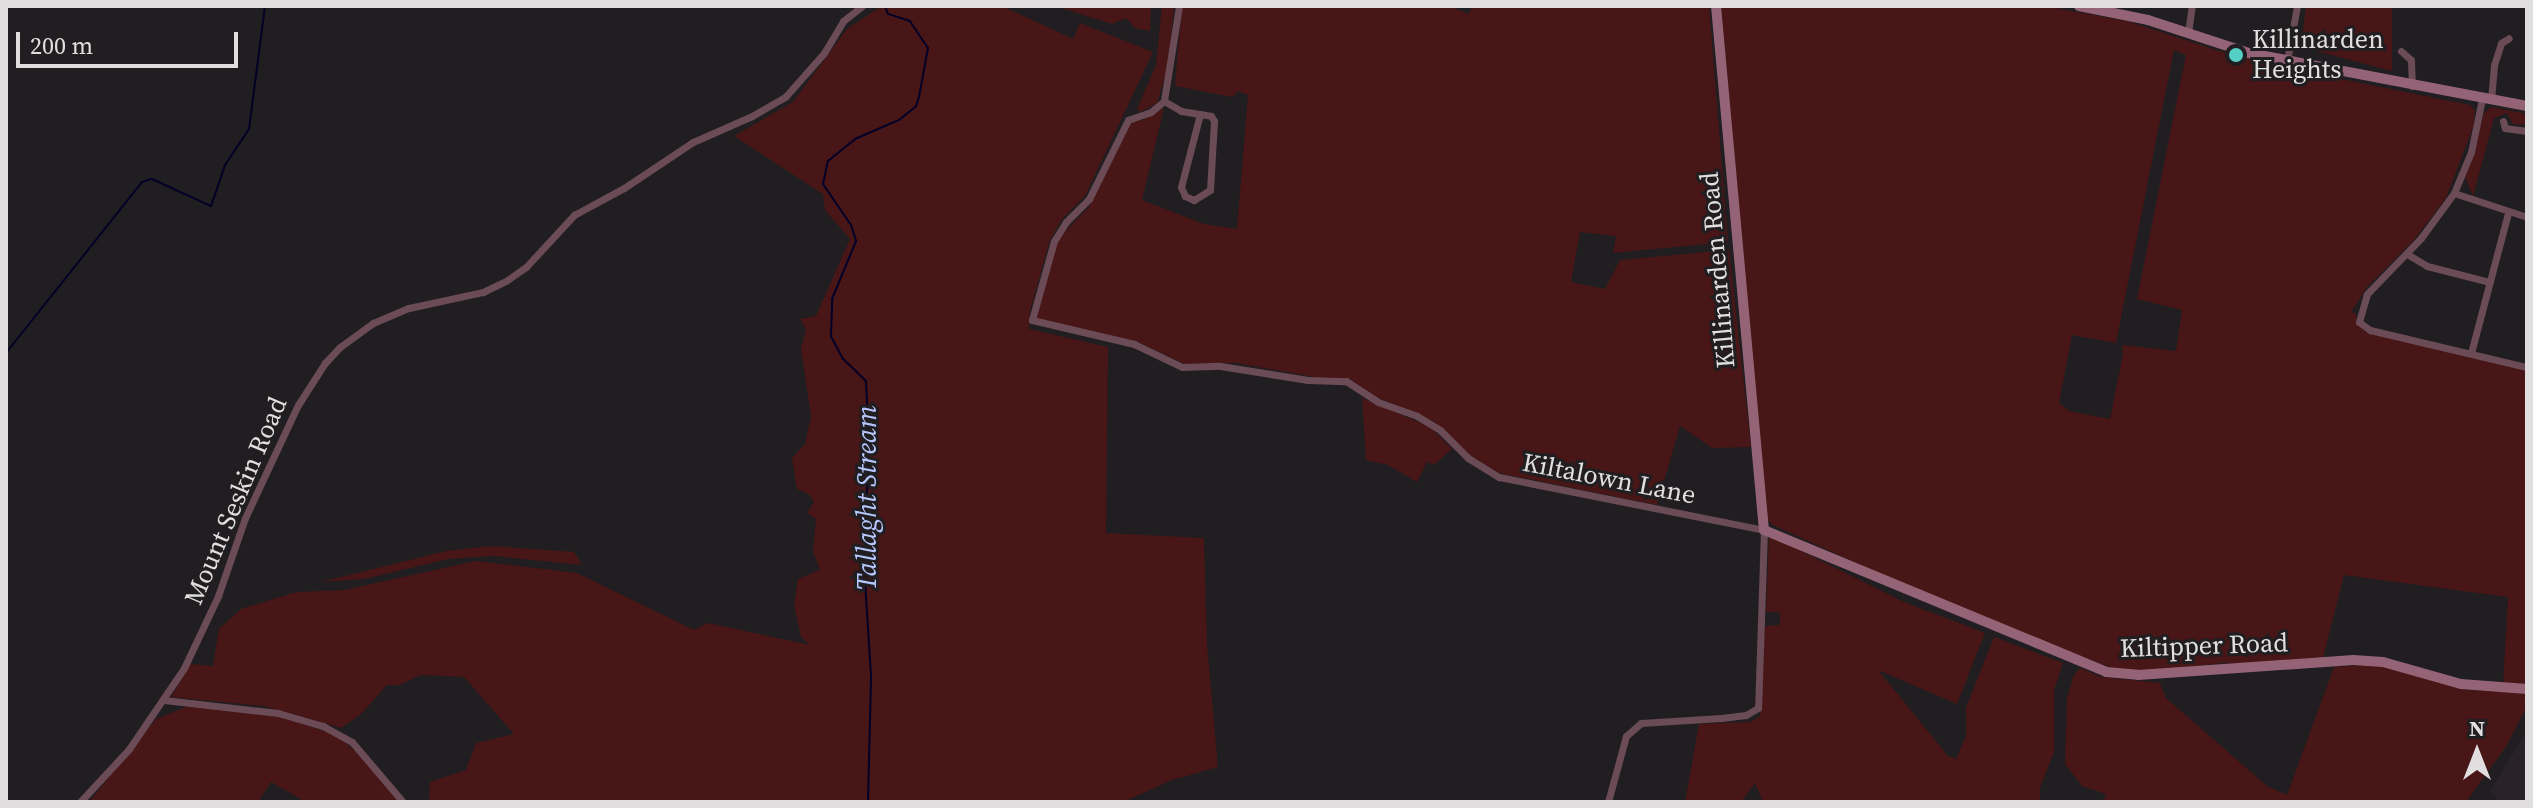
<!DOCTYPE html>
<html>
<head>
<meta charset="utf-8">
<style>
	body { margin:0 }
	#map { position:relative; width:2533px; height:808px; overflow:hidden; background:#201e20; font-family:"Source Serif 4",serif }
	div>[style] { position:absolute }
	[style*='--x'] { left:calc(var(--x)*1px); top:calc(var(--y)*1px); width:calc(var(--w)*1px); rotate:calc(var(--a)*1deg) }
	.built>* { inset:0; background:#292229 }
	.green>* { inset:0; background:#481616 }
	.stream>* { height:2px; margin:-1px; padding:0 1px; transform-origin:1px; border-radius:1px; background:#030127 }
	.street>* { height:7px; margin:-3.5px; padding:0 3.5px; transform-origin:3.5px; border-radius:3.5px; background:#6a4b56 }
	.secondary>* { height:10px; margin:-5px; padding:0 5px; transform-origin:5px; border-radius:5px; background:#946375 }
	.dots>* { width:22px; height:22px; translate:-50% -50%; box-sizing:border-box; border:4px solid #201e20; border-radius:50% }
	span { translate:-50% -50%; white-space:nowrap; text-align:center; line-height:1.15; -webkit-text-stroke:6px #201e20; paint-order:stroke }
	.poi-label { font-size:26px; color:#e0dedf }
	.left { translate:0 -50%; text-align:left }
	.street-label { font-size:26px; color:#e0dedf }
	.water-label { font-size:28px; color:#b6c6fc; font-style:italic }
	.frame { position:absolute; inset:0; border:8px solid #e0dedf; pointer-events:none }
	.north { position:absolute; left:2437px; top:712px; width:80px; height:80px; -webkit-text-stroke:6px #201e20; paint-order:stroke; rotate:0deg; font-size:22px; font-weight:700; line-height:32px; text-align:center; color:#e0dedf }
	.north::after { content:''; display:block; margin:auto; width:28px; height:36px; background:#e0dedf; clip-path:polygon(50% 0,100% 100%,50% 72%,0 100%) }
	.scale { position:absolute; left:16px; top:32px; width:222px; height:36px; box-sizing:border-box; border:4px solid #e0dedf; border-top:0; padding-left:10px; font-size:24px; line-height:28px; white-space:nowrap; color:#e0dedf; -webkit-text-stroke:6px #201e20; paint-order:stroke }
</style>
</head>
<body>
<div id="map">
	<div class="built">
		<div style="clip-path:polygon(2527px 731px,2527px 802px,2499px 802px,2490px 791px)"></div>
	</div>
	<div class="green">
		<div style="clip-path:polygon(882px 6px,1002px 6px,1073px 39px,1080px 23px,1153px 52px,1085px 196px,1062px 219px,1050px 240px,1030px 311px,1029px 329px,1108px 347px,1106px 533px,1204px 538px,1207px 644px,1218px 767px,1172px 780px,1123px 802px,429px 802px,430px 782px,466px 770px,476px 743px,514px 734px,464px 677px,421px 675px,399px 685px,387px 685px,361px 714px,341px 728px,264px 706px,171px 697px,190px 664px,213px 666px,219px 629px,241px 609px,297px 592px,344px 590px,476px 561px,577px 573px,694px 630px,708px 623px,810px 645px,801px 637px,794px 605px,798px 579px,820px 570px,813px 551px,816px 519px,807px 513px,814px 502px,810px 495px,797px 489px,792px 458px,805px 444px,811px 416px,801px 349px,806px 329px,800px 319px,816px 316px,850px 239px,825px 210px,823px 194px,734px 136px,793px 102px,847px 29px)"></div>
		<div style="clip-path:polygon(1055px 6px,1151px 6px,1150px 31px,1135px 28px,1126px 18px,1112px 24px)"></div>
		<div style="clip-path:polygon(1162px 6px,1174px 6px,1168px 66px,1157px 103px,1140px 112px,1137px 109px,1156px 65px)"></div>
		<div style="clip-path:polygon(1182px 6px,1449px 6px,1469px 14px,1472px 6px,1709px 6px,1728px 242px,1613px 253px,1616px 236px,1580px 232px,1571px 282px,1605px 289px,1620px 260px,1729px 250px,1751px 447px,1712px 448px,1680px 426px,1657px 505px,1499px 473px,1464px 452px,1433px 421px,1372px 395px,1348px 378px,1320px 378px,1236px 363px,1185px 364px,1140px 343px,1032px 317px,1056px 241px,1089px 207px,1130px 122px,1143px 120px,1164px 108px,1142px 200px,1204px 224px,1237px 229px,1248px 95px,1238px 91px,1233px 97px,1175px 86px)"></div>
		<div style="clip-path:polygon(evenodd,1721px 6px,2046px 6px,2130px 22px,2216px 50px,2296px 70px,2470px 105px,2475px 111px,2473px 127px,2446px 198px,2413px 241px,2367px 287px,2351px 312px,2356px 314px,2357px 321px,2365px 332px,2385px 333px,2527px 370px,2527px 686px,2503px 686px,2508px 597px,2344px 575px,2323px 658px,2255px 664px,2221px 663px,2147px 672px,2113px 668px,1988px 623px,1773px 525px,1767px 519px,1721px 6px,2174px 50px,2186px 55px,2137px 299px,2182px 310px,2176px 351px,2122px 345px,2123px 354px,2110px 419px,2069px 411px,2059px 403px,2072px 335px,2116px 343px,2174px 50px)"></div>
		<div style="clip-path:polygon(2306px 6px,2392px 6px,2392px 71px,2301px 47px)"></div>
		<div style="clip-path:polygon(2491px 107px,2527px 114px,2527px 125px,2513px 124px,2507px 113px,2494px 118px,2473px 196px,2465px 177px,2484px 113px)"></div>
		<div style="clip-path:polygon(1362px 398px,1430px 427px,1452px 449px,1434px 465px,1427px 462px,1417px 482px,1388px 465px,1366px 460px)"></div>
		<div style="clip-path:polygon(1769px 538px,1777px 539px,1904px 602px,1985px 633px,1957px 704px,1878px 670px,1948px 756px,1956px 759px,1966px 736px,1966px 708px,1994px 637px,2063px 663px,2054px 690px,2054px 752px,2040px 788px,2040px 802px,1763px 802px,1755px 783px,1741px 802px,1685px 802px,1699px 724px,1751px 722px,1760px 716px,1765px 626px,1780px 625px,1780px 612px,1766px 612px)"></div>
		<div style="clip-path:polygon(491px 546px,574px 552px,582px 565px,494px 556px,448px 559px,364px 579px,321px 582px,446px 551px)"></div>
		<div style="clip-path:polygon(2378px 664px,2467px 690px,2527px 693px,2527px 706px,2507px 745px,2466px 802px,2103px 802px,2106px 794px,2082px 786px,2065px 764px,2067px 699px,2073px 677px,2080px 668px,2101px 677px,2160px 683px,2166px 698px,2267px 786px,2287px 795px,2334px 667px)"></div>
		<div style="clip-path:polygon(191px 705px,260px 715px,269px 713px,336px 735px,361px 756px,400px 802px,306px 802px,271px 782px,258px 802px,89px 802px,156px 719px)"></div>
	</div>
	<div class="stream">
		<div style="--x:6;--y:353;--w:218;--a:-51.5"></div>
		<div style="--x:142;--y:182;--w:10;--a:-17"></div>
		<div style="--x:152;--y:179;--w:65;--a:24.6"></div>
		<div style="--x:211;--y:206;--w:43;--a:-71.1"></div>
		<div style="--x:225;--y:165;--w:43;--a:-56.3"></div>
		<div style="--x:249;--y:129;--w:124;--a:-82.6"></div>
		<div style="--x:868;--y:802;--w:127;--a:-88.6"></div>
		<div style="--x:871;--y:675;--w:107;--a:-93.7"></div>
		<div style="--x:864;--y:568;--w:125;--a:-87.7"></div>
		<div style="--x:869;--y:443;--w:62;--a:-92.8"></div>
		<div style="--x:866;--y:381;--w:32;--a:-136"></div>
		<div style="--x:843;--y:359;--w:26;--a:-118"></div>
		<div style="--x:831;--y:336;--w:37;--a:-88"></div>
		<div style="--x:832;--y:299;--w:63;--a:-67.5"></div>
		<div style="--x:856;--y:241;--w:17;--a:-107"></div>
		<div style="--x:851;--y:225;--w:50;--a:-124.3"></div>
		<div style="--x:823;--y:184;--w:24;--a:-78"></div>
		<div style="--x:828;--y:161;--w:35;--a:-39"></div>
		<div style="--x:855;--y:139;--w:48;--a:-23.4"></div>
		<div style="--x:899;--y:120;--w:22;--a:-39"></div>
		<div style="--x:916;--y:106;--w:9;--a:-72"></div>
		<div style="--x:919;--y:97;--w:50;--a:-79.6"></div>
		<div style="--x:928;--y:48;--w:32;--a:-124"></div>
		<div style="--x:910;--y:21;--w:23;--a:-162"></div>
		<div style="--x:888;--y:14;--w:9;--a:-111"></div>
	</div>
	<div class="street">
		<div style="--x:1179;--y:6;--w:96;--a:99"></div>
		<div style="--x:1164;--y:101;--w:17;--a:140"></div>
		<div style="--x:1151;--y:112;--w:24;--a:161"></div>
		<div style="--x:1128;--y:120;--w:88;--a:116.3"></div>
		<div style="--x:1089;--y:199;--w:33;--a:135"></div>
		<div style="--x:1066;--y:222;--w:22;--a:122"></div>
		<div style="--x:1054;--y:241;--w:82;--a:105.6"></div>
		<div style="--x:1032;--y:320;--w:105;--a:13.2"></div>
		<div style="--x:1134;--y:344;--w:53;--a:25.6"></div>
		<div style="--x:1182;--y:367;--w:38;--a:-2"></div>
		<div style="--x:1220;--y:366;--w:89;--a:9"></div>
		<div style="--x:1308;--y:380;--w:38;--a:2"></div>
		<div style="--x:1346;--y:381;--w:38;--a:33"></div>
		<div style="--x:1378;--y:402;--w:41;--a:19.7"></div>
		<div style="--x:1417;--y:416;--w:27;--a:31"></div>
		<div style="--x:1440;--y:430;--w:40;--a:45"></div>
		<div style="--x:1468;--y:458;--w:36;--a:32"></div>
		<div style="--x:1499;--y:477;--w:270;--a:11.3"></div>
		<div style="--x:1764;--y:530;--w:178;--a:91.9"></div>
		<div style="--x:1758;--y:708;--w:14;--a:150"></div>
		<div style="--x:1746;--y:715;--w:25;--a:173"></div>
		<div style="--x:1721;--y:718;--w:80;--a:176.4"></div>
		<div style="--x:1641;--y:723;--w:20;--a:139"></div>
		<div style="--x:1626;--y:736;--w:68;--a:105.3"></div>
		<div style="--x:2188;--y:33;--w:27;--a:-82"></div>
		<div style="--x:2401;--y:51;--w:13;--a:42"></div>
		<div style="--x:2411;--y:60;--w:26;--a:88"></div>
		<div style="--x:2287;--y:61;--w:56;--a:-79.7"></div>
		<div style="--x:2482;--y:99;--w:54;--a:101.7"></div>
		<div style="--x:2471;--y:152;--w:44;--a:112.5"></div>
		<div style="--x:2454;--y:193;--w:56;--a:126.3"></div>
		<div style="--x:2421;--y:238;--w:78;--a:134"></div>
		<div style="--x:2367;--y:294;--w:29;--a:106"></div>
		<div style="--x:2359;--y:322;--w:14;--a:36"></div>
		<div style="--x:2370;--y:330;--w:161;--a:13.3"></div>
		<div style="--x:2491;--y:100;--w:35;--a:-85"></div>
		<div style="--x:2494;--y:65;--w:23;--a:-72"></div>
		<div style="--x:2501;--y:43;--w:9;--a:-32"></div>
		<div style="--x:1164;--y:101;--w:20;--a:30"></div>
		<div style="--x:1181;--y:111;--w:19;--a:9"></div>
		<div style="--x:1200;--y:114;--w:11;--a:10"></div>
		<div style="--x:1211;--y:116;--w:6;--a:59"></div>
		<div style="--x:1214;--y:121;--w:69;--a:93.3"></div>
		<div style="--x:1210;--y:190;--w:19;--a:148"></div>
		<div style="--x:1194;--y:200;--w:10;--a:-156"></div>
		<div style="--x:1185;--y:196;--w:10;--a:-114"></div>
		<div style="--x:1181;--y:187;--w:75;--a:-75.4"></div>
		<div style="--x:2503;--y:121;--w:7;--a:74"></div>
		<div style="--x:2505;--y:128;--w:22;--a:8"></div>
		<div style="--x:2454;--y:193;--w:77;--a:18.2"></div>
		<div style="--x:2407;--y:254;--w:23;--a:31"></div>
		<div style="--x:2427;--y:266;--w:65;--a:14.3"></div>
		<div style="--x:2471;--y:353;--w:145;--a:-75.2"></div>
		<div style="--x:164;--y:700;--w:115;--a:6.5"></div>
		<div style="--x:278;--y:713;--w:47;--a:16.1"></div>
		<div style="--x:323;--y:726;--w:33;--a:29"></div>
		<div style="--x:352;--y:742;--w:79;--a:49.6"></div>
		<div style="--x:80;--y:802;--w:72;--a:-47.2"></div>
		<div style="--x:129;--y:749;--w:98;--a:-55.8"></div>
		<div style="--x:184;--y:668;--w:80;--a:-64.7"></div>
		<div style="--x:218;--y:596;--w:83;--a:-70.9"></div>
		<div style="--x:245;--y:518;--w:125;--a:-64.9"></div>
		<div style="--x:298;--y:405;--w:50;--a:-57.3"></div>
		<div style="--x:325;--y:363;--w:22;--a:-47"></div>
		<div style="--x:340;--y:347;--w:41;--a:-36"></div>
		<div style="--x:373;--y:323;--w:39;--a:-23"></div>
		<div style="--x:409;--y:308;--w:76;--a:-12.2"></div>
		<div style="--x:483;--y:292;--w:25;--a:-26"></div>
		<div style="--x:506;--y:281;--w:24;--a:-35"></div>
		<div style="--x:526;--y:267;--w:71;--a:-47.3"></div>
		<div style="--x:574;--y:215;--w:57;--a:-28.4"></div>
		<div style="--x:624;--y:188;--w:83;--a:-33.7"></div>
		<div style="--x:693;--y:142;--w:64;--a:-23.8"></div>
		<div style="--x:752;--y:116;--w:39;--a:-30"></div>
		<div style="--x:786;--y:96;--w:57;--a:-48.5"></div>
		<div style="--x:824;--y:53;--w:37;--a:-59"></div>
		<div style="--x:843;--y:21;--w:24;--a:-38"></div>
	</div>
	<div class="secondary">
		<div style="--x:1716;--y:6;--w:526;--a:84.77"></div>
		<div style="--x:1764;--y:530;--w:370;--a:22.5"></div>
		<div style="--x:2106;--y:672;--w:32;--a:5"></div>
		<div style="--x:2138;--y:675;--w:216;--a:-4"></div>
		<div style="--x:2353;--y:660;--w:30;--a:4"></div>
		<div style="--x:2383;--y:662;--w:81;--a:15.8"></div>
		<div style="--x:2461;--y:684;--w:66;--a:4.3"></div>
		<div style="--x:2079;--y:6;--w:70;--a:11.5"></div>
		<div style="--x:2148;--y:20;--w:106;--a:18.1"></div>
		<div style="--x:2249;--y:53;--w:283;--a:10.8"></div>
	</div>
	<div class="dots">
		<div style="left:2236px;top:55px;background:#55cec4"></div>
	</div>
	<div class="poi-label">
		<span class="left" style="left:2252px;top:55px">Killinarden<br>Heights</span>
	</div>
	<div class="street-label">
		<span style="left:1718px;top:270px;rotate:-95deg">Killinarden Road</span>
		<span style="left:1609px;top:479px;rotate:11deg">Kiltalown Lane</span>
		<span style="left:236px;top:501px;rotate:-67deg">Mount Seskin Road</span>
		<span style="left:2204px;top:646px;rotate:-2deg">Kiltipper Road</span>
	</div>
	<div class="water-label">
		<span style="left:866px;top:498px;rotate:-90deg">Tallaght Stream</span>
	</div>
	<div class="frame"></div>
	<div class="north">N</div>
	<div class="scale">200 m</div>
</div>
</body>
</html>
